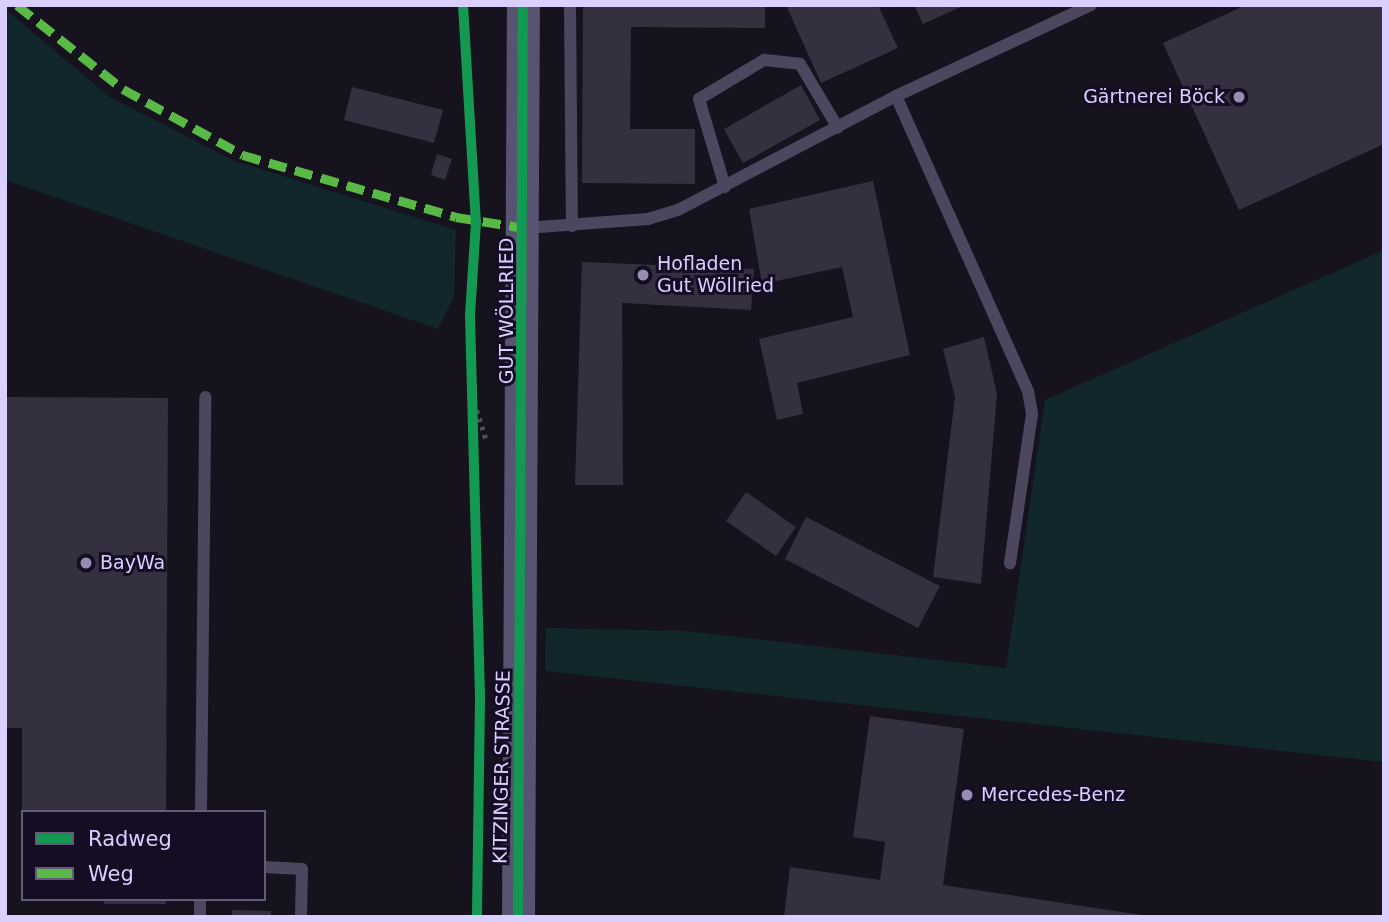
<!DOCTYPE html>
<html>
<head>
<meta charset="utf-8">
<style>
	body { margin:0 }
	#map { position:relative; width:1389px; height:922px; overflow:hidden; background:#16121e; font-family:"DejaVu Sans",sans-serif }
	div>[style] { position:absolute }
	[style*='--x'] { left:calc(var(--x)*1px); top:calc(var(--y)*1px); width:calc(var(--w)*1px); rotate:calc(var(--a)*1deg) }
	.green>* { inset:0; background:#11272b }
	.building>* { inset:0; background:#343040 }
	.path>* { height:4.5px; margin-top:-2.25px; transform-origin:0; background:repeating-linear-gradient(90deg,#46505f 0 3.5px,transparent 0 8.5px) }
	.lane>* { height:12px; margin:-6px; padding:0 6px; transform-origin:6px; border-radius:6px; background:#4c475f }
	.secondary>* { height:33px; margin:-16.5px; padding:0 16.5px; transform-origin:16.5px; border-radius:16.5px; background:#595372 }
	.quiet>* { height:9px; margin-top:-4.5px; transform-origin:0; background:repeating-linear-gradient(90deg,#58b947 0 18px,transparent 0 27px) }
	.cycleway>* { height:10px; margin:-5px; padding:0 5px; transform-origin:5px; border-radius:5px; background:#139951 }
	.dots>* { width:19px; height:19px; translate:-50% -50%; box-sizing:border-box; border:4px solid #140d23; border-radius:50% }
	span { translate:-50% -50%; white-space:nowrap; text-align:center; line-height:1.15; -webkit-text-stroke:6px #140d23; paint-order:stroke }
	.poi-label { font-size:19px; color:#dbcfff }
	.right { translate:-100% -50%; text-align:right }
	.left { translate:0 -50%; text-align:left }
	.street-label { font-size:19px; color:#dbcfff }
	.frame { position:absolute; inset:0; border:7px solid #dbcfff; pointer-events:none }
	.legend { position:absolute; left:21px; top:810px; width:245px; height:91px; box-sizing:border-box; background:#140d23; border:2px solid #645b7b; margin:0; padding:9px 12px; list-style:none; font-size:21px; color:#dbcfff }
	.legend li { display:flex; align-items:center; gap:14px; height:35px }
	.legend b { width:35px; border:2px solid #645b7b }
</style>
</head>
<body>
<div id="map">
	<div class="green">
		<div style="clip-path:polygon(5px 9px,110px 97px,235px 161px,456px 230px,454px 296px,438px 329px,5px 180px)"></div>
		<div style="clip-path:polygon(1384px 250px,1384px 762px,545px 671px,546px 628px,686px 631px,1006px 668px,1045px 400px)"></div>
	</div>
	<div class="building">
		<div style="clip-path:polygon(583px 5px,765px 5px,765px 28px,631px 27px,630px 129px,695px 129px,695px 184px,582px 183px)"></div>
		<div style="clip-path:polygon(786px 5px,878px 5px,898px 48px,821px 83px)"></div>
		<div style="clip-path:polygon(914px 5px,965px 5px,923px 24px)"></div>
		<div style="clip-path:polygon(1246px 5px,1384px 5px,1384px 144px,1239px 210px,1163px 43px)"></div>
		<div style="clip-path:polygon(801px 85px,820px 120px,743px 163px,724px 129px)"></div>
		<div style="clip-path:polygon(352px 87px,443px 110px,434px 143px,344px 120px)"></div>
		<div style="clip-path:polygon(437px 154px,452px 159px,445px 180px,431px 175px)"></div>
		<div style="clip-path:polygon(873px 181px,910px 355px,797px 383px,803px 414px,777px 420px,759px 339px,853px 317px,842px 267px,762px 284px,749px 209px)"></div>
		<div style="clip-path:polygon(582px 262px,754px 269px,751px 310px,622px 303px,623px 485px,575px 485px)"></div>
		<div style="clip-path:polygon(984px 337px,997px 394px,981px 584px,933px 577px,955px 397px,943px 349px)"></div>
		<div style="clip-path:polygon(5px 397px,168px 398px,166px 812px,22px 812px,22px 728px,5px 728px)"></div>
		<div style="clip-path:polygon(746px 492px,796px 527px,776px 556px,726px 521px)"></div>
		<div style="clip-path:polygon(806px 517px,940px 586px,918px 628px,785px 559px)"></div>
		<div style="clip-path:polygon(870px 716px,964px 729px,943px 885px,1155px 917px,784px 917px,790px 867px,880px 880px,885px 842px,853px 837px)"></div>
		<div style="clip-path:polygon(104px 899px,166px 899px,166px 904px,104px 904px)"></div>
		<div style="clip-path:polygon(232px 910px,271px 911px,271px 917px,232px 917px)"></div>
	</div>
	<div class="path">
		<div style="--x:472;--y:394;--w:47;--a:72.7"></div>
	</div>
	<div class="lane">
		<div style="--x:570;--y:5;--w:221;--a:89.5"></div>
		<div style="--x:896;--y:96;--w:323;--a:65.9"></div>
		<div style="--x:1028;--y:391;--w:23;--a:80"></div>
		<div style="--x:1032;--y:414;--w:151;--a:98.4"></div>
		<div style="--x:725;--y:187;--w:92;--a:-106.5"></div>
		<div style="--x:699;--y:99;--w:76;--a:-31"></div>
		<div style="--x:764;--y:60;--w:36;--a:6"></div>
		<div style="--x:800;--y:64;--w:74;--a:59.3"></div>
		<div style="--x:525;--y:228;--w:123;--a:-4.2"></div>
		<div style="--x:648;--y:219;--w:31;--a:-17"></div>
		<div style="--x:678;--y:210;--w:246;--a:-27.6"></div>
		<div style="--x:896;--y:96;--w:215;--a:-25"></div>
		<div style="--x:201;--y:812;--w:415;--a:-89.4"></div>
		<div style="--x:264;--y:867;--w:38;--a:3"></div>
		<div style="--x:302;--y:869;--w:48;--a:91.2"></div>
		<div style="--x:200;--y:917;--w:18;--a:-90"></div>
	</div>
	<div class="secondary">
		<div style="--x:518;--y:917;--w:912;--a:-89.69"></div>
	</div>
	<div class="quiet">
		<div style="--x:17;--y:5;--w:135;--a:38.4"></div>
		<div style="--x:123;--y:89;--w:137;--a:28.8"></div>
		<div style="--x:243;--y:155;--w:222;--a:16.2"></div>
		<div style="--x:456;--y:217;--w:70;--a:9.1"></div>
	</div>
	<div class="cycleway">
		<div style="--x:463;--y:5;--w:217;--a:86.6"></div>
		<div style="--x:476;--y:222;--w:93;--a:93.7"></div>
		<div style="--x:470;--y:315;--w:383;--a:88.5"></div>
		<div style="--x:480;--y:698;--w:219;--a:90.8"></div>
		<div style="--x:518;--y:917;--w:912;--a:-89.69"></div>
	</div>
	<div class="dots">
		<div style="left:1239px;top:97px;background:#968db0"></div>
		<div style="left:643px;top:275px;background:#968db0"></div>
		<div style="left:86px;top:563px;background:#968db0"></div>
		<div style="left:967px;top:795px;background:#968db0"></div>
	</div>
	<div class="poi-label">
		<span class="right" style="left:1225px;top:97px">Gärtnerei Böck</span>
		<span class="left" style="left:657px;top:275px">Hofladen<br>Gut Wöllried</span>
		<span class="left" style="left:100px;top:563px">BayWa</span>
		<span class="left" style="left:981px;top:795px">Mercedes-Benz</span>
	</div>
	<div class="street-label">
		<span style="left:507px;top:311px;rotate:-90deg">GUT WÖLLRIED</span>
		<span style="left:502px;top:767px;rotate:-89deg">KITZINGER STRASSE</span>
	</div>
	<div class="frame"></div>
	<ul class="legend">
	<li><b style="height:9px;background:#139951"></b>Radweg</li>
	<li><b style="height:9px;background:#58b947"></b>Weg</li>
	</ul>
</div>
</body>
</html>
